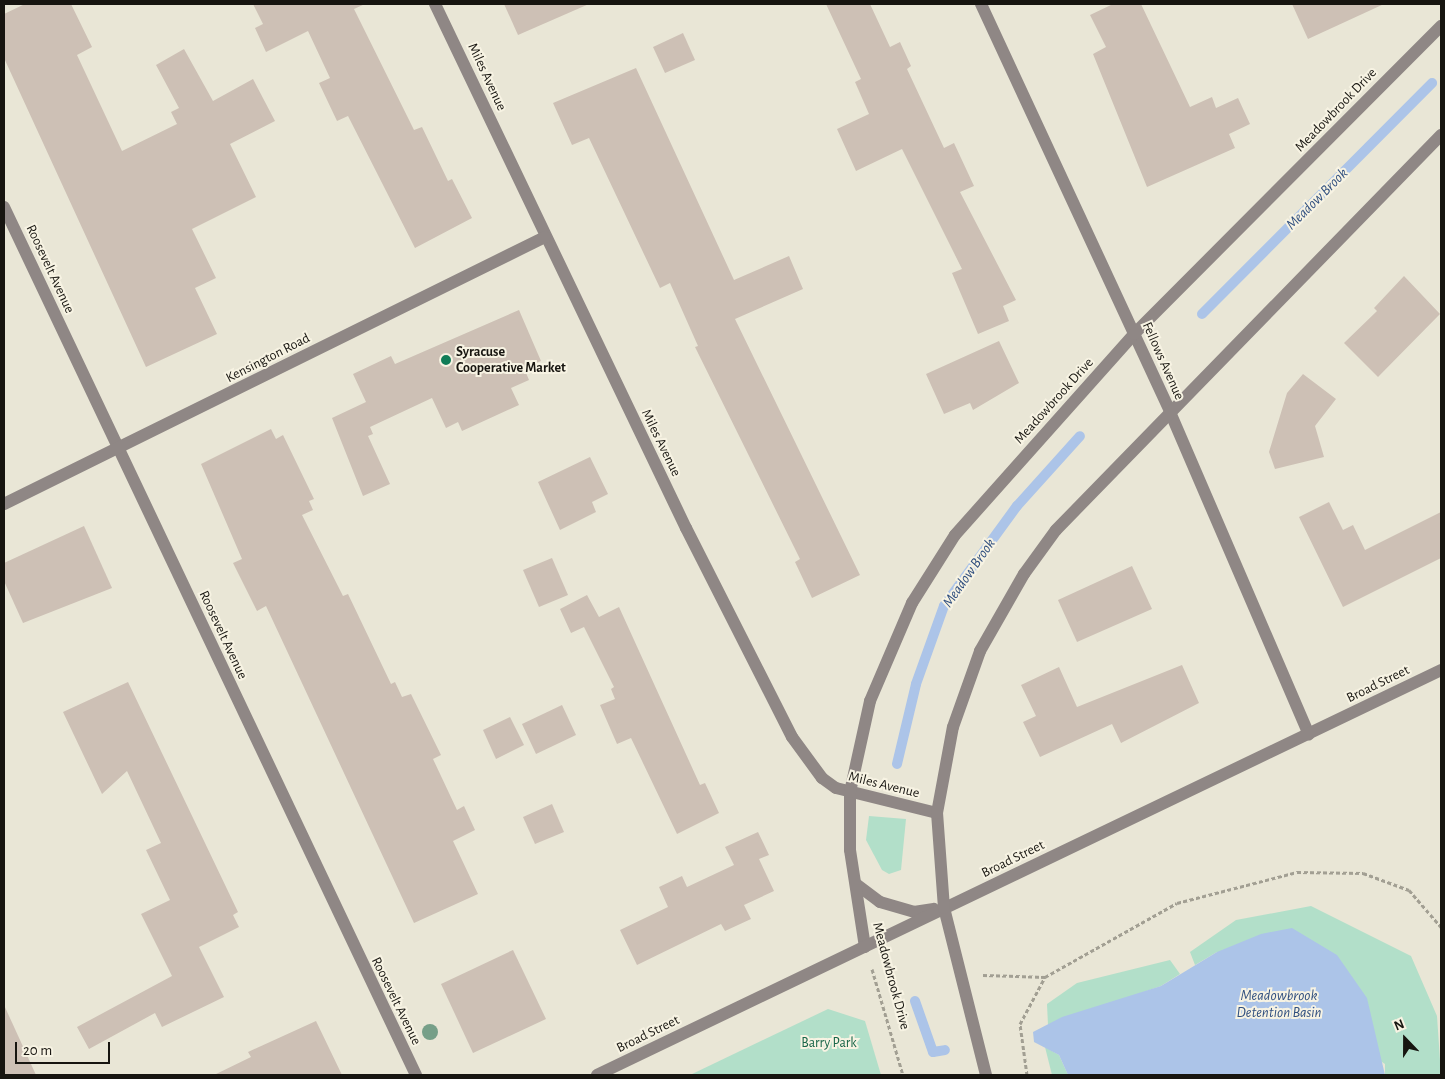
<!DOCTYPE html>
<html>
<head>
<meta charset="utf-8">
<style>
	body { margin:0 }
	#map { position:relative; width:1445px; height:1079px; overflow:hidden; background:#e9e6d6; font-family:"Alegreya Sans",sans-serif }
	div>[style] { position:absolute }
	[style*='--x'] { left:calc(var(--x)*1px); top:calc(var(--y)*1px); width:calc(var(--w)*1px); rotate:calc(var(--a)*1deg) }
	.green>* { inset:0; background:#b2dfc9 }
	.water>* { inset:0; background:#acc4e8 }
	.stream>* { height:10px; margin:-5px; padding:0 5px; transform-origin:5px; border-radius:5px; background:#acc4e8 }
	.building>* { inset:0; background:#cdc0b5 }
	.path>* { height:3px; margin-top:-1.5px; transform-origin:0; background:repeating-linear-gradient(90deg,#a29f93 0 4px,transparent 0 6.5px) }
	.minor>* { height:12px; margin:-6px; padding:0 6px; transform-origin:6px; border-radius:6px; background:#8f8785 }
	.trees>* { width:16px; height:16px; margin:-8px; border-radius:50%; background:#769f88 }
	.dots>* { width:14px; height:14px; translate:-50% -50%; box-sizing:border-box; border:2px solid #f7f3e3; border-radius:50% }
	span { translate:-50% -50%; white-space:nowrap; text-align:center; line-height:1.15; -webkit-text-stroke:4px #f7f3e3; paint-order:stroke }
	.street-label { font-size:14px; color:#171510 }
	.poi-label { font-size:14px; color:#171510; font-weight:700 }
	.left { translate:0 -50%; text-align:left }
	.park-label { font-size:14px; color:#176548 }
	.water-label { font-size:15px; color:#304f7f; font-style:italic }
	.frame { position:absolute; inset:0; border:5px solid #171510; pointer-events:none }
	.north { position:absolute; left:1380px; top:1014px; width:50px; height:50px; -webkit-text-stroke:4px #f7f3e3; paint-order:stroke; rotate:338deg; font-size:14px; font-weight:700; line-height:20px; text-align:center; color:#171510 }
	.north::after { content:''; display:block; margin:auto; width:18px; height:22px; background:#171510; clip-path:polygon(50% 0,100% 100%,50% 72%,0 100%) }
	.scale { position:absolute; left:15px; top:1042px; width:95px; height:22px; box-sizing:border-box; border:2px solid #171510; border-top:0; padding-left:6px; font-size:15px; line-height:18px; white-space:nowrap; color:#171510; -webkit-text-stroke:4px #f7f3e3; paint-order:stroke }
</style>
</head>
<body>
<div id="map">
	<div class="green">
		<div style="clip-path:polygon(869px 816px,906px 819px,901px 870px,889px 874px,882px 870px,866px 840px)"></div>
		<div style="clip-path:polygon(1311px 906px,1411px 956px,1437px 1016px,1441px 1075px,1385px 1075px,1385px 1064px,1217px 952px,1195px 965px,1190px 952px,1236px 920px)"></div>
		<div style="clip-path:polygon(1170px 960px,1180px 974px,1161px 986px,1048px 1025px,1047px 1004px,1077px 983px)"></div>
		<div style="clip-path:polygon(828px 1009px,865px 1021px,881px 1075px,690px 1075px)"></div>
		<div style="clip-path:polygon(1045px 1047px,1059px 1055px,1068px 1075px,1052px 1075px)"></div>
	</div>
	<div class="water">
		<div style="clip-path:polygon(1292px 928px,1337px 955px,1367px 998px,1385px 1075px,1068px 1075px,1059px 1055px,1034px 1042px,1033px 1032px,1062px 1017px,1161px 986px,1217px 952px,1261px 934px)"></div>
	</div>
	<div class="stream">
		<div style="--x:1202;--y:314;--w:326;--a:-45.1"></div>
		<div style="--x:897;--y:764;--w:82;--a:-76.6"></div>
		<div style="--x:916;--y:684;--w:83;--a:-70.3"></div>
		<div style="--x:944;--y:606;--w:124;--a:-53.9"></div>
		<div style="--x:1017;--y:506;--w:94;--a:-48"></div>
		<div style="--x:915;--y:1001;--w:54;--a:70.6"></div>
		<div style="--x:933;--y:1052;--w:12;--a:-9"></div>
	</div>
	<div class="building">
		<div style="clip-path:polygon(25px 4px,71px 4px,92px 47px,77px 55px,122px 151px,177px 124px,171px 112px,179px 108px,156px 65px,184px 49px,213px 101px,253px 79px,275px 121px,230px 144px,256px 197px,192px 229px,216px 278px,195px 288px,217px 334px,146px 367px,4px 58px,4px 14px)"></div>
		<div style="clip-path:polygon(253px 4px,365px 4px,354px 9px,414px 130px,422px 127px,448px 181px,452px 179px,472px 218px,415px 248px,348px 116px,337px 121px,319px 83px,330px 78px,308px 31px,266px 52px,255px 28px,263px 24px)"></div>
		<div style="clip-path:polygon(504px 4px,589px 4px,518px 35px)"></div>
		<div style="clip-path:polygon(826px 4px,870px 4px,890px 47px,900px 42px,911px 66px,907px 69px,944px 148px,954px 143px,974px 186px,960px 192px,1016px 300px,1003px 306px,1009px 321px,978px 334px,952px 273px,962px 269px,902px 149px,856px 171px,837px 129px,869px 114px,855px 82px,861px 79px)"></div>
		<div style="clip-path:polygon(1113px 4px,1141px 4px,1190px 107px,1212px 97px,1216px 108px,1238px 98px,1250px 124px,1229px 134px,1235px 148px,1147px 187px,1093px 54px,1106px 47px,1090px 15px)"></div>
		<div style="clip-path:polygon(1292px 4px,1384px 4px,1308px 39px)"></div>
		<div style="clip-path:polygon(683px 33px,695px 60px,665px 73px,653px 47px)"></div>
		<div style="clip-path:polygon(636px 68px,734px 280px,789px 256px,803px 289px,735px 319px,860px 575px,812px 598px,795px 562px,800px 559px,695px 347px,698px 346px,670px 283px,660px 288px,589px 138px,572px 145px,553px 103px)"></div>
		<div style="clip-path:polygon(1404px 276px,1440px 314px,1378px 377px,1344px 343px,1377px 311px,1374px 308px)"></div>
		<div style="clip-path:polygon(519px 310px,541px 361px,524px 368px,529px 380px,511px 388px,519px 405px,462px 431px,458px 422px,446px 428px,432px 398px,370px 427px,373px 434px,368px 436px,390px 484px,363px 496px,332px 418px,366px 402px,353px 374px,391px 356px,395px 364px)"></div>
		<div style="clip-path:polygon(999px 341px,1019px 383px,973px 410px,970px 403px,944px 414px,926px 374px)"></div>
		<div style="clip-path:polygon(1303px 374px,1336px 399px,1315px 426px,1324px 457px,1275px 469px,1269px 452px,1287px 393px)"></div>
		<div style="clip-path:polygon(271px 429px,276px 439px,283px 435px,314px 499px,309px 501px,313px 510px,302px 515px,343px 596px,348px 594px,391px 684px,395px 682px,402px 697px,411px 694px,441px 755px,433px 759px,457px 810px,464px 806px,475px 830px,453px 841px,478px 894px,414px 923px,266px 606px,257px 611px,233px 563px,242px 559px,201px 464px)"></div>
		<div style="clip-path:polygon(590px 457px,608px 494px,592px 502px,596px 512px,560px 530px,538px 482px)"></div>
		<div style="clip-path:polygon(1329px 502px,1343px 530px,1353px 525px,1365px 550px,1441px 512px,1441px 558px,1343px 607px,1299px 517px)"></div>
		<div style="clip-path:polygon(84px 526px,112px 588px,23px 623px,4px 581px,4px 563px)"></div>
		<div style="clip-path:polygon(552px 558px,568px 595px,539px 607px,523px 570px)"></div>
		<div style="clip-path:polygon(1132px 566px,1152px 609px,1077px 642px,1058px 600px)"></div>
		<div style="clip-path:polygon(587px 595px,599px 617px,619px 607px,700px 785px,705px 783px,719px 813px,677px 834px,631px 738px,617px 744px,600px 705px,615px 699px,611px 689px,614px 687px,584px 627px,571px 633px,560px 609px)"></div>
		<div style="clip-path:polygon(1182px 665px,1199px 703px,1121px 743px,1112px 724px,1040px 757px,1023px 722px,1036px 716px,1021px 685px,1059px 667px,1077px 707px)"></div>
		<div style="clip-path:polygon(128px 682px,238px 912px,233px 915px,239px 927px,199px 947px,224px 997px,162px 1027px,155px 1013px,89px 1049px,77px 1027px,172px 976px,141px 914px,170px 900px,146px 850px,161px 843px,127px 771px,102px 794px,63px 712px)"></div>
		<div style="clip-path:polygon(562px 705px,576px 735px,536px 754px,522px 724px)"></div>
		<div style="clip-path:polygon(510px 717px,524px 745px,496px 759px,483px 730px)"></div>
		<div style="clip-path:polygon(552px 804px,564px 832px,535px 844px,523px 817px)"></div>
		<div style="clip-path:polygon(758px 832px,769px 855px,759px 859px,774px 891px,744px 905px,751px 919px,725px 931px,721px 924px,637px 965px,620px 930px,668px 907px,659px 887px,682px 876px,687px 887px,734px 865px,725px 847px)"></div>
		<div style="clip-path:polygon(513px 950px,546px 1019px,473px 1053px,441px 984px)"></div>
		<div style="clip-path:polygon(4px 1005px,36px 1075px,4px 1075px)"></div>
		<div style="clip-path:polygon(316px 1021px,342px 1075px,214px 1075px,251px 1057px,248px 1052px)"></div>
	</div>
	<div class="path">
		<div style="--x:872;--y:969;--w:110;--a:73.7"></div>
		<div style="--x:983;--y:975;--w:62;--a:1.8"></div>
		<div style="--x:1027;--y:1075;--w:51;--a:-97.8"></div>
		<div style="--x:1020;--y:1024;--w:53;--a:-62"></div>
		<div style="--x:1045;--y:977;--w:151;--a:-29.3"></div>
		<div style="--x:1177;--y:903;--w:124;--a:-14.5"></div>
		<div style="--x:1297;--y:872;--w:66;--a:0.9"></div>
		<div style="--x:1363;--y:873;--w:49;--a:20.3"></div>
		<div style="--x:1409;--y:890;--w:49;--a:49.1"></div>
	</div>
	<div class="minor">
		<div style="--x:435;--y:4;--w:581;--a:64.41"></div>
		<div style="--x:686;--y:528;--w:234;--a:63.1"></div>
		<div style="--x:792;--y:737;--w:51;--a:53.8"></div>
		<div style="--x:822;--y:778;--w:17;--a:36"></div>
		<div style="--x:836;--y:788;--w:104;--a:13.9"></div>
		<div style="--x:981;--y:4;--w:450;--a:65.1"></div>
		<div style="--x:1170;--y:412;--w:351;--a:66.7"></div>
		<div style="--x:4;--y:207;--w:961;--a:64.61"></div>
		<div style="--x:4;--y:504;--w:603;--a:-26.27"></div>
		<div style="--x:856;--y:884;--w:30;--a:37"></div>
		<div style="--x:880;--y:902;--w:35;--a:16"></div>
		<div style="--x:914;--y:912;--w:20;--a:-9"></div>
		<div style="--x:865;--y:947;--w:98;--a:-98.8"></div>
		<div style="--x:850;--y:850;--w:58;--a:-90"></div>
		<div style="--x:850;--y:792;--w:93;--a:-77.6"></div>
		<div style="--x:870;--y:701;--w:107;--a:-66.8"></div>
		<div style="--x:912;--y:603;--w:80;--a:-57.7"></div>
		<div style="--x:955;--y:535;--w:269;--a:-48.3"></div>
		<div style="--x:1134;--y:334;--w:435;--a:-45.1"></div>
		<div style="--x:597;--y:1075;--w:936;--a:-25.63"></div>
		<div style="--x:986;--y:1075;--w:172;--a:-104.1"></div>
		<div style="--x:944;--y:908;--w:95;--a:-94.2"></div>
		<div style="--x:937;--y:813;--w:87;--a:-79.5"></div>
		<div style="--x:953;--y:727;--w:81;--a:-70.4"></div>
		<div style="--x:980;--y:651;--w:89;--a:-60.3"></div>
		<div style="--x:1024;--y:574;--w:54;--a:-54"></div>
		<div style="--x:1056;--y:530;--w:552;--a:-45.73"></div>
	</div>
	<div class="trees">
		<div style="left:430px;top:1032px"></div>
	</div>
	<div class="dots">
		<div style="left:446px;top:360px;background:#107c57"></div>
	</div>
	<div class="street-label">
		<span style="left:487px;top:77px;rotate:65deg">Miles Avenue</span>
		<span style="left:1336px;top:110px;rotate:-46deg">Meadowbrook Drive</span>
		<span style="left:50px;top:269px;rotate:65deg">Roosevelt Avenue</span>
		<span style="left:268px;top:358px;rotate:-27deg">Kensington Road</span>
		<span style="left:1163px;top:361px;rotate:66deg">Fellows Avenue</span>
		<span style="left:1054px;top:401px;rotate:-48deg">Meadowbrook Drive</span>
		<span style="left:661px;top:443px;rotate:64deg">Miles Avenue</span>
		<span style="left:223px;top:635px;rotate:65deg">Roosevelt Avenue</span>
		<span style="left:1378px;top:684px;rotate:-26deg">Broad Street</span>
		<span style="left:884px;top:785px;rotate:14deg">Miles Avenue</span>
		<span style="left:1013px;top:859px;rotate:-26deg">Broad Street</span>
		<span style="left:891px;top:976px;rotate:75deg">Meadowbrook Drive</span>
		<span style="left:396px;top:1001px;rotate:64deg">Roosevelt Avenue</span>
		<span style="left:648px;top:1034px;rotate:-26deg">Broad Street</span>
	</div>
	<div class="poi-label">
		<span class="left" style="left:456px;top:360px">Syracuse<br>Cooperative Market</span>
	</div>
	<div class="park-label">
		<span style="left:829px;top:1043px">Barry Park</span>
	</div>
	<div class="water-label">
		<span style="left:1317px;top:199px;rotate:-45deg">Meadow Brook</span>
		<span style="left:969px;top:573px;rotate:-55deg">Meadow Brook</span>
		<span style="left:1279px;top:1004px">Meadowbrook<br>Detention Basin</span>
	</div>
	<div class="frame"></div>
	<div class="north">N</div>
	<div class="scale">20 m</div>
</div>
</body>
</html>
